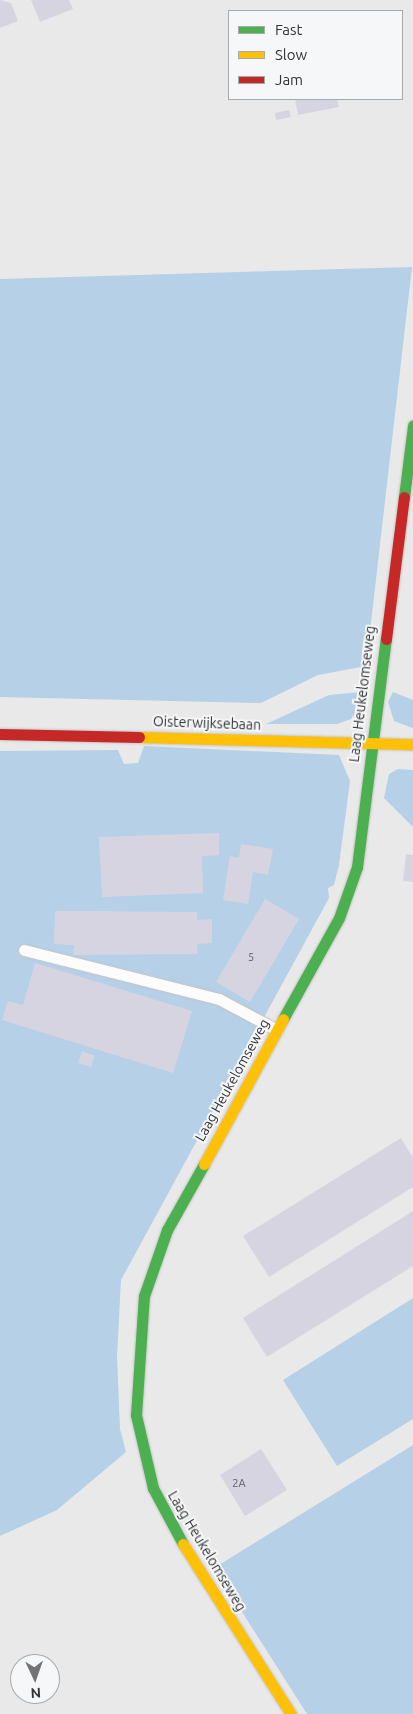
<!DOCTYPE html>
<html>
<head>
<meta charset="utf-8">
<style>
	body { margin:0 }
	#map { position:relative; width:413px; height:1714px; overflow:hidden; background:#e9e9e9; font-family:Ubuntu,sans-serif }
	div>[style] { position:absolute }
	[style*='--x'] { left:calc(var(--x)*1px); top:calc(var(--y)*1px); width:calc(var(--w)*1px); rotate:calc(var(--a)*1deg) }
	.green>* { inset:0; background:#b6d0e8 }
	.building>* { inset:0; background:#d7d4e1 }
	.roads { filter:drop-shadow(0 0 1px #c4c4c4) drop-shadow(0 0 1px #c4c4c4) }
	.lane>* { height:11px; margin:-5.5px; padding:0 5.5px; transform-origin:5.5px; border-radius:5.5px; background:#fcfcfc }
	.fast>* { height:11px; margin:-5.5px; padding:0 5.5px; transform-origin:5.5px; border-radius:5.5px; background:#4caf50 }
	.slow>* { height:11px; margin:-5.5px; padding:0 5.5px; transform-origin:5.5px; border-radius:5.5px; background:#ffc107 }
	.jam>* { height:11px; margin:-5.5px; padding:0 5.5px; transform-origin:5.5px; border-radius:5.5px; background:#c62828 }
	span { translate:-50% -50%; white-space:nowrap; text-align:center; line-height:1.15; -webkit-text-stroke:4px #f6f7f8; paint-order:stroke }
	.number-label { font-size:11px; color:#5c5b5f }
	.number-label span { -webkit-text-stroke-width:0 }
	.street-label { font-size:14px; color:#333334 }
	.legend { position:absolute; left:228px; top:10px; width:175px; height:90px; box-sizing:border-box; background:#f6f7f8; border:1px solid #a8a9aa; margin:0; padding:6px 9px; list-style:none; font-size:15px; color:#333334 }
	.legend li { display:flex; align-items:center; gap:10px; height:25px }
	.legend b { width:25px; border:1px solid #a8a9aa }
	.north { position:absolute; left:10px; top:1654px; width:50px; height:50px; box-sizing:border-box; background:#f6f7f8; border:1px solid #a8a9aa; border-radius:50%; rotate:177deg; font-size:14px; font-weight:700; line-height:20px; text-align:center; color:#333334 }
	.north::after { content:''; display:block; margin:auto; width:18px; height:22px; background:#737373; clip-path:polygon(50% 0,100% 100%,50% 72%,0 100%) }
</style>
</head>
<body>
<div id="map">
	<div class="green">
		<div style="clip-path:polygon(412px 267px,366px 666px,318px 675px,261px 703px,0 697px,0 279px)"></div>
		<div style="clip-path:polygon(361px 692px,359px 707px,351px 719px,337px 724px,266px 724px,329px 695px)"></div>
		<div style="clip-path:polygon(393px 692px,413px 700px,413px 728px,394px 721px,388px 702px)"></div>
		<div style="clip-path:polygon(144px 746px,339px 755px,350px 781px,339px 865px,334px 885px,328px 888px,329px 898px,121px 1280px,117px 1357px,120px 1429px,126px 1452px,57px 1510px,0 1536px,0 751px,118px 750px,124px 764px,138px 763px)"></div>
		<div style="clip-path:polygon(398px 769px,413px 770px,413px 827px,384px 798px,389px 774px)"></div>
		<div style="clip-path:polygon(413px 1298px,413px 1419px,337px 1466px,283px 1380px)"></div>
		<div style="clip-path:polygon(413px 1445px,413px 1714px,307px 1714px,214px 1568px)"></div>
	</div>
	<div class="building">
		<div style="clip-path:polygon(0 0,11px 3px,18px 21px,0 28px)"></div>
		<div style="clip-path:polygon(31px 0,69px 0,73px 9px,40px 22px)"></div>
		<div style="clip-path:polygon(295px 99px,337px 99px,339px 107px,298px 115px)"></div>
		<div style="clip-path:polygon(289px 110px,291px 117px,276px 120px,275px 113px)"></div>
		<div style="clip-path:polygon(219px 833px,219px 855px,202px 856px,203px 893px,102px 897px,99px 837px)"></div>
		<div style="clip-path:polygon(241px 844px,273px 849px,268px 875px,253px 872px,248px 904px,223px 900px,230px 856px,239px 858px)"></div>
		<div style="clip-path:polygon(406px 854px,413px 855px,413px 882px,403px 881px)"></div>
		<div style="clip-path:polygon(265px 899px,299px 919px,250px 1002px,216px 982px)"></div>
		<div style="clip-path:polygon(55px 911px,197px 912px,197px 920px,212px 919px,212px 943px,197px 944px,198px 954px,73px 955px,74px 945px,54px 944px)"></div>
		<div style="clip-path:polygon(35px 963px,192px 1011px,173px 1073px,2px 1020px,8px 1001px,23px 1005px)"></div>
		<div style="clip-path:polygon(82px 1051px,95px 1056px,91px 1067px,78px 1063px)"></div>
		<div style="clip-path:polygon(401px 1138px,413px 1158px,413px 1187px,269px 1277px,243px 1236px)"></div>
		<div style="clip-path:polygon(413px 1211px,413px 1266px,267px 1357px,243px 1318px)"></div>
		<div style="clip-path:polygon(261px 1449px,287px 1490px,245px 1516px,220px 1475px)"></div>
	</div>
	<div class="roads">
		<div class="lane">
			<div style="--x:24;--y:950;--w:201;--a:14.1"></div>
			<div style="--x:219;--y:999;--w:66;--a:28.1"></div>
		</div>
		<div class="fast">
			<div style="--x:404;--y:497;--w:72;--a:-82.8"></div>
			<div style="--x:283;--y:1019;--w:115;--a:-61"></div>
			<div style="--x:339;--y:918;--w:54;--a:-70.6"></div>
			<div style="--x:357;--y:867;--w:230;--a:-82.8"></div>
			<div style="--x:183;--y:1544;--w:64;--a:-118.2"></div>
			<div style="--x:153;--y:1488;--w:75;--a:-103.1"></div>
			<div style="--x:136;--y:1415;--w:119;--a:-86.2"></div>
			<div style="--x:144;--y:1296;--w:70;--a:-70.8"></div>
			<div style="--x:167;--y:1230;--w:76;--a:-60.7"></div>
		</div>
		<div class="slow">
			<div style="--x:139;--y:737;--w:274;--a:1.5"></div>
			<div style="--x:204;--y:1164;--w:165;--a:-61.4"></div>
			<div style="--x:183;--y:1544;--w:201;--a:57.6"></div>
		</div>
		<div class="jam">
			<div style="--x:386;--y:639;--w:143;--a:-82.8"></div>
			<div style="--x:0;--y:734;--w:139;--a:1.2"></div>
		</div>
	</div>
	<div class="number-label">
		<span style="left:251px;top:957px">5</span>
		<span style="left:239px;top:1483px">2A</span>
	</div>
	<div class="street-label">
		<span style="left:362px;top:694px;rotate:-83deg">Laag Heukelomseweg</span>
		<span style="left:207px;top:723px;rotate:2deg">Oisterwijksebaan</span>
		<span style="left:232px;top:1080px;rotate:-61deg">Laag Heukelomseweg</span>
		<span style="left:207px;top:1551px;rotate:59deg">Laag Heukelomseweg</span>
	</div>
	<ul class="legend">
	<li><b style="height:6px;background:#4caf50"></b>Fast</li>
	<li><b style="height:6px;background:#ffc107"></b>Slow</li>
	<li><b style="height:6px;background:#c62828"></b>Jam</li>
	</ul>
	<div class="north">N</div>
</div>
</body>
</html>
